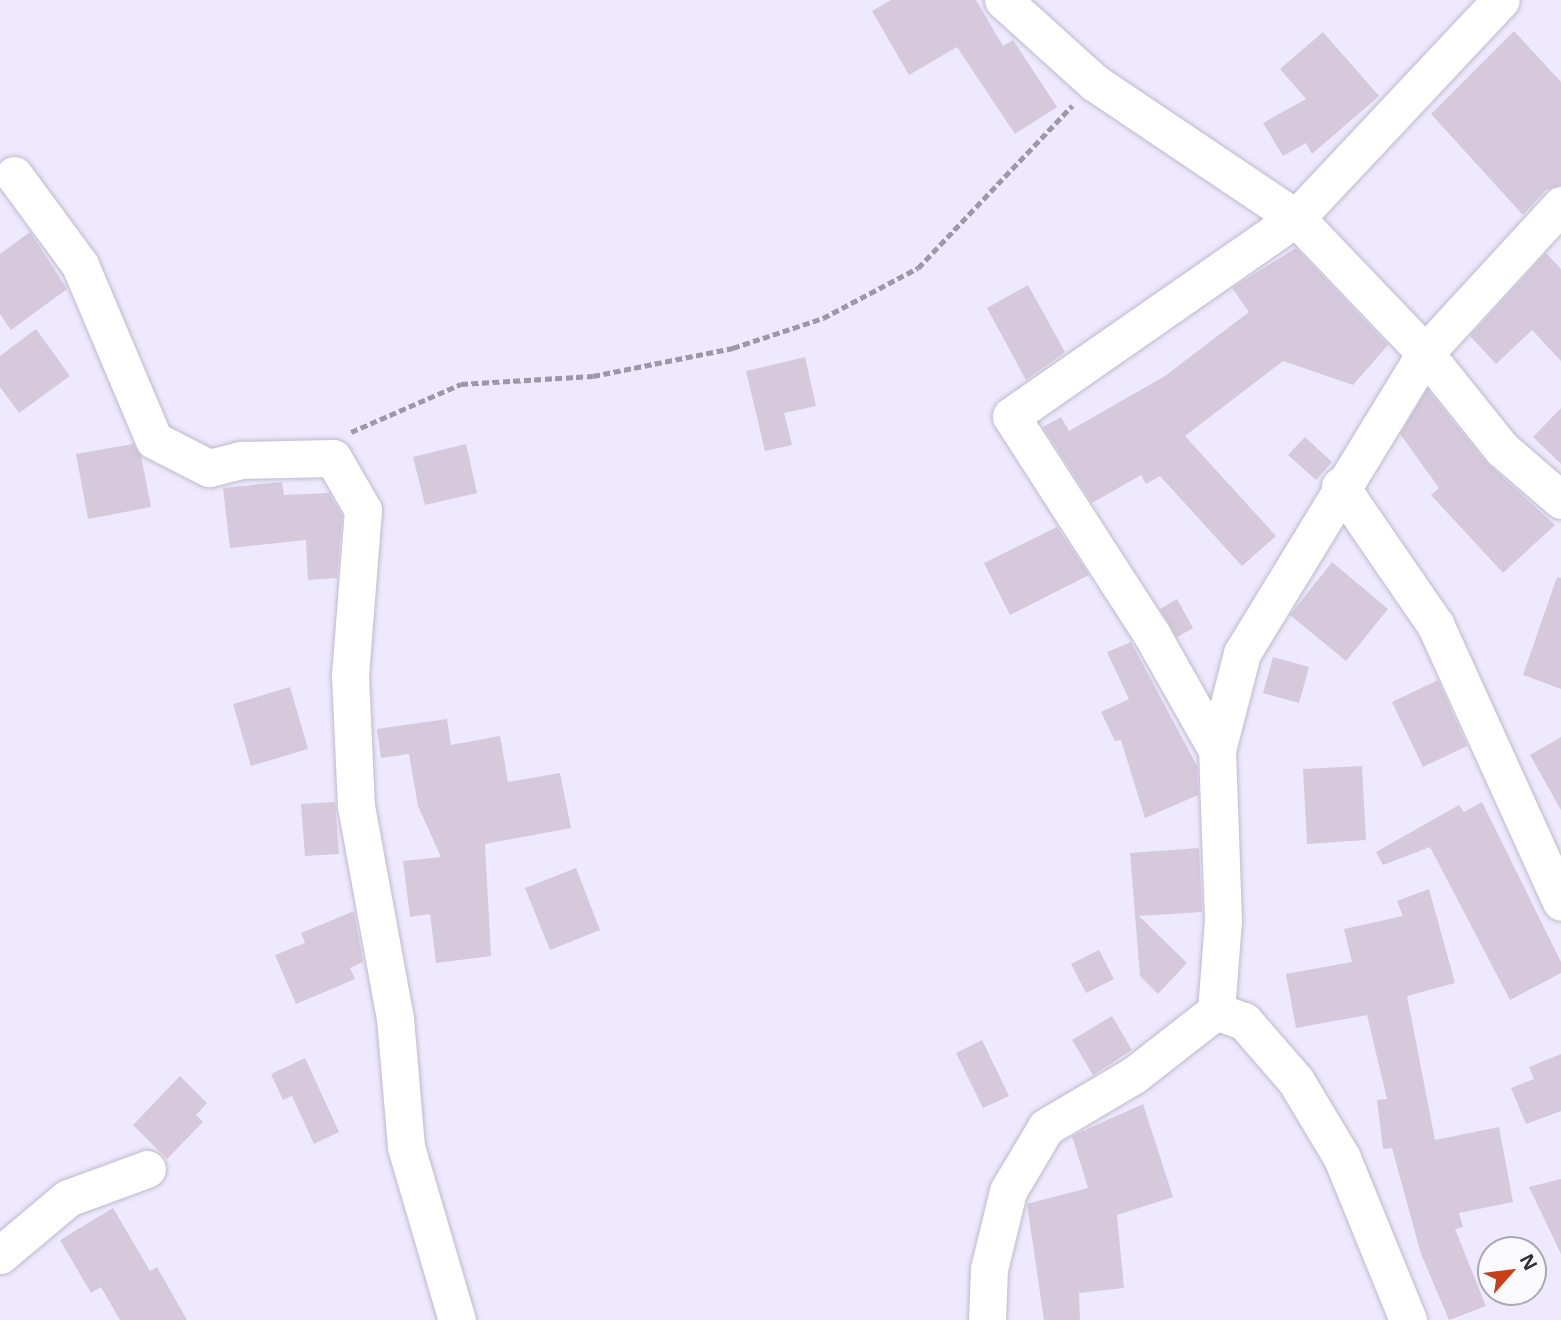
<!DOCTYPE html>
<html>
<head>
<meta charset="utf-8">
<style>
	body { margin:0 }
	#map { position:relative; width:1561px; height:1320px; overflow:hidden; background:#eee9fe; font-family:"Open Sans",sans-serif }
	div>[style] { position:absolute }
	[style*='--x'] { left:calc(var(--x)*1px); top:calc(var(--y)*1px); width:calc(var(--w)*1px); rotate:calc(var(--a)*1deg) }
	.building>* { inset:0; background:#d6c9db }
	.path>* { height:4.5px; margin-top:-2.25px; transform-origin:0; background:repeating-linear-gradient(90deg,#9b98a7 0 7px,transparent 0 10.5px) }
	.roads { filter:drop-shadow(0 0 2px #beb9cd) drop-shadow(0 0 2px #beb9cd) }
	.street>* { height:37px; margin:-18.5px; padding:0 18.5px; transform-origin:18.5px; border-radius:18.5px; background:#fff }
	span { translate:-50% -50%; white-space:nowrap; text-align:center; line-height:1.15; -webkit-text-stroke:5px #faf9fd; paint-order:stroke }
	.north { position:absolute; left:1477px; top:1236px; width:70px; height:70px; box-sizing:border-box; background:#faf9fd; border:2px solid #aaa9ae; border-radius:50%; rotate:62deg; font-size:19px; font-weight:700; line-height:28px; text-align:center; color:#313037 }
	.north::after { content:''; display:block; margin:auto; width:24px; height:32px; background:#c83f1a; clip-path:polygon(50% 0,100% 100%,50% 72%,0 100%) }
</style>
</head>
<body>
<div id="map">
	<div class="building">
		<div style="clip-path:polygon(891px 0,976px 0,1003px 46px,1013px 40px,1057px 107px,1015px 134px,957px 47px,909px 75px,872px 11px)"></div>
		<div style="clip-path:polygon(1514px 31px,1561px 82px,1561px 185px,1546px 190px,1523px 215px,1431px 114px)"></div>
		<div style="clip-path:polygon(1323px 32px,1379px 96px,1312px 154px,1306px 143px,1283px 156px,1263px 123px,1306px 99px,1280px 69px)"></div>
		<div style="clip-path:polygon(30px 232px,67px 289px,11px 330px,0 314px,0 254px)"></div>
		<div style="clip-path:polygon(1296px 248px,1388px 345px,1353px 385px,1283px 361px,1185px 436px,1276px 536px,1242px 566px,1160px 476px,1146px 484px,1141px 475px,1092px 503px,1043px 427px,1061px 417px,1069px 431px,1165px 376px,1249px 312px,1232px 288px)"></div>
		<div style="clip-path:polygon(1546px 253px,1561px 269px,1561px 361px,1532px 330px,1496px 364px,1470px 336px)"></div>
		<div style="clip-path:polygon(1028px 285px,1065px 352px,1026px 380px,987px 308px)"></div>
		<div style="clip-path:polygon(36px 329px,70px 376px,19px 413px,0 387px,0 356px)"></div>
		<div style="clip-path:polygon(805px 357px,816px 406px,784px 413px,792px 445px,765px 451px,746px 371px)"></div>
		<div style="clip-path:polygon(1427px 389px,1486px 462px,1555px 525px,1503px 573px,1431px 495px,1439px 488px,1400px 434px)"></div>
		<div style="clip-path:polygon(1561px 408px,1561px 464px,1533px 437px)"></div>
		<div style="clip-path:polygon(1305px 437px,1332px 462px,1316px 480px,1288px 455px)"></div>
		<div style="clip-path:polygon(133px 444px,141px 456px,151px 507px,88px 519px,76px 454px)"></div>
		<div style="clip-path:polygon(466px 444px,477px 493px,425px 505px,413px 457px)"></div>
		<div style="clip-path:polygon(282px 482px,284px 495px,329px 493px,342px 515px,337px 578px,308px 580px,306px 540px,230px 548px,223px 488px)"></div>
		<div style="clip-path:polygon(1057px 527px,1089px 575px,1010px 615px,984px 563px)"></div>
		<div style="clip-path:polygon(1332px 562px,1388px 609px,1346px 661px,1290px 615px)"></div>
		<div style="clip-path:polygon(1557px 577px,1561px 578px,1561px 689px,1523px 675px)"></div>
		<div style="clip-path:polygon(1177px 599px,1193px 628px,1177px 637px,1160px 609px)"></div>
		<div style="clip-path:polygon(1131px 642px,1197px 766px,1198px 795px,1145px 818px,1121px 740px,1115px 741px,1101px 712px,1129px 699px,1107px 652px)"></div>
		<div style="clip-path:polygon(1273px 657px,1309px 667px,1299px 703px,1263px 693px)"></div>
		<div style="clip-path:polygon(1438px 680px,1467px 746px,1423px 767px,1392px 702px)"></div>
		<div style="clip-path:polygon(290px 687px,308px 749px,251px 766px,233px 704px)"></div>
		<div style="clip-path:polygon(447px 719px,451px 745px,500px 736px,508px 782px,560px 773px,571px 828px,485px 844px,491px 956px,436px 963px,430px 914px,410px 917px,403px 861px,441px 857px,418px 806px,409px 754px,381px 758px,377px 729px)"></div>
		<div style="clip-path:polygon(1561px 737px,1561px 810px,1530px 755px)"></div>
		<div style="clip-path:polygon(1362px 766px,1366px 840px,1307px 844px,1303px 769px)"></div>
		<div style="clip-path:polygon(335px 802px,339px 854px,305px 856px,301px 804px)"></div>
		<div style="clip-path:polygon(1482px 802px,1561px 962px,1561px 973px,1510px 1000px,1430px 847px,1383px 865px,1376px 852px,1459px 805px,1464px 812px)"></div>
		<div style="clip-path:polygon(1199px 848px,1202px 912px,1139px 916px,1187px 963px,1158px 994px,1140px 976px,1130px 853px)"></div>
		<div style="clip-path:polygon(576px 868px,600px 930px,550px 950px,525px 888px)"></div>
		<div style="clip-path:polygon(1429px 889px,1455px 983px,1407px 996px,1435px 1140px,1499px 1127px,1513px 1202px,1459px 1213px,1463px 1227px,1455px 1229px,1486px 1306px,1449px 1320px,1421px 1254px,1392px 1148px,1383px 1149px,1377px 1100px,1387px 1099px,1367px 1015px,1296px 1028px,1286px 974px,1352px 962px,1344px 929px,1403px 916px,1397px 901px)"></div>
		<div style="clip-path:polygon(354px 911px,363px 962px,350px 968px,355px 979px,296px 1004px,275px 955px,305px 943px,301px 933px)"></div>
		<div style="clip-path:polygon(1099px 950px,1114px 979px,1086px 993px,1071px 964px)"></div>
		<div style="clip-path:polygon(1112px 1016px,1132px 1050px,1093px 1075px,1072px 1040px)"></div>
		<div style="clip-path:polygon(982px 1040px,1009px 1096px,983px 1108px,956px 1053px)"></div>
		<div style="clip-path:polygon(1561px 1054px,1561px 1111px,1526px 1124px,1511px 1088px,1534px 1079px,1529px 1067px)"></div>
		<div style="clip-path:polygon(305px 1058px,339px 1132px,314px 1144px,292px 1096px,283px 1100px,271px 1074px)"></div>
		<div style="clip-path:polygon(180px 1076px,207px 1103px,196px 1115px,203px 1122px,167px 1159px,133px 1125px)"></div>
		<div style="clip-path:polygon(1143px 1104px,1173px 1197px,1117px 1215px,1124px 1288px,1079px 1293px,1080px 1320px,1044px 1320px,1027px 1204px,1088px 1188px,1072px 1136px)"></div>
		<div style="clip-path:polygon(1561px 1179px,1561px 1254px,1529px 1187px)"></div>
		<div style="clip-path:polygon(113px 1208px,150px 1271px,157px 1267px,187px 1320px,120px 1320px,101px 1287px,91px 1293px,60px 1240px)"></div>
	</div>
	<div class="path">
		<div style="--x:351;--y:432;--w:120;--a:-23.6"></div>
		<div style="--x:461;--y:384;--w:132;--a:-3.5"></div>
		<div style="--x:593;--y:376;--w:143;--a:-11.3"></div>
		<div style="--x:733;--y:348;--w:95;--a:-18.4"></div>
		<div style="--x:823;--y:318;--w:107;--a:-27.8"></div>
		<div style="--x:918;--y:268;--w:224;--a:-46.5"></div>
	</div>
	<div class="roads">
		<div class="street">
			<div style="--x:1003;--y:0;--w:124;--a:42.1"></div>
			<div style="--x:1095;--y:83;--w:242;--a:33.9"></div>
			<div style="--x:1296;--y:218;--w:187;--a:46.3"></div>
			<div style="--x:1425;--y:353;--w:123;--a:51.3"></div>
			<div style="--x:1502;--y:449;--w:78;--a:40.8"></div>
			<div style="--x:14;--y:175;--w:112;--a:53.7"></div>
			<div style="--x:80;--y:265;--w:190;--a:67.1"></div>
			<div style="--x:154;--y:440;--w:62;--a:27"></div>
			<div style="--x:209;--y:468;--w:32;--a:-14"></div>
			<div style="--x:240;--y:460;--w:93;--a:-1.2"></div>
			<div style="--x:333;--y:458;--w:60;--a:60"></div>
			<div style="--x:363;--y:510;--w:166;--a:94.5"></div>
			<div style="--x:350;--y:675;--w:131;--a:87.4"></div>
			<div style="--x:356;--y:806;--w:216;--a:79.6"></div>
			<div style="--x:395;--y:1018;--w:129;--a:85.1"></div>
			<div style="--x:406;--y:1147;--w:180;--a:73.6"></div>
			<div style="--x:1340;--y:486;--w:168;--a:55.5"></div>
			<div style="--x:1435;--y:624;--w:305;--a:65.6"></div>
			<div style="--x:1217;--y:750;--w:132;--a:-119.5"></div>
			<div style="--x:1152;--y:635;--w:260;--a:-122.8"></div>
			<div style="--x:1011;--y:416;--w:347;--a:-34.8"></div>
			<div style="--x:1296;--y:218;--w:299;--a:-46.8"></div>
			<div style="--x:1216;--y:1011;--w:30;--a:20"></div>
			<div style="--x:1244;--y:1021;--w:79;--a:49.1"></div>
			<div style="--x:1296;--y:1081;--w:90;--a:59.1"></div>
			<div style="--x:1342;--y:1158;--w:175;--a:67.8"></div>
			<div style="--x:0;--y:1255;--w:89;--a:-40"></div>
			<div style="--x:68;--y:1198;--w:84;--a:-20.2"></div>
			<div style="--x:987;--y:1320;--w:51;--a:-87.8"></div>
			<div style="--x:989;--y:1269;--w:80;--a:-76.3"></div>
			<div style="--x:1008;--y:1191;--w:74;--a:-59.3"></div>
			<div style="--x:1046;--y:1127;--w:102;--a:-30.6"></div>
			<div style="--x:1134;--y:1075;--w:104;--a:-38"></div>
			<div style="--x:1216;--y:1011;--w:90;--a:-85.6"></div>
			<div style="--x:1223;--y:921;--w:171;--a:-92"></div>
			<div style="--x:1217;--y:750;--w:100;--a:-75.5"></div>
			<div style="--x:1242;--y:653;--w:351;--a:-58.6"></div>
			<div style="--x:1425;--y:353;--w:201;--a:-47.4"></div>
		</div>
	</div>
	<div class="north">N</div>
</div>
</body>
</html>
